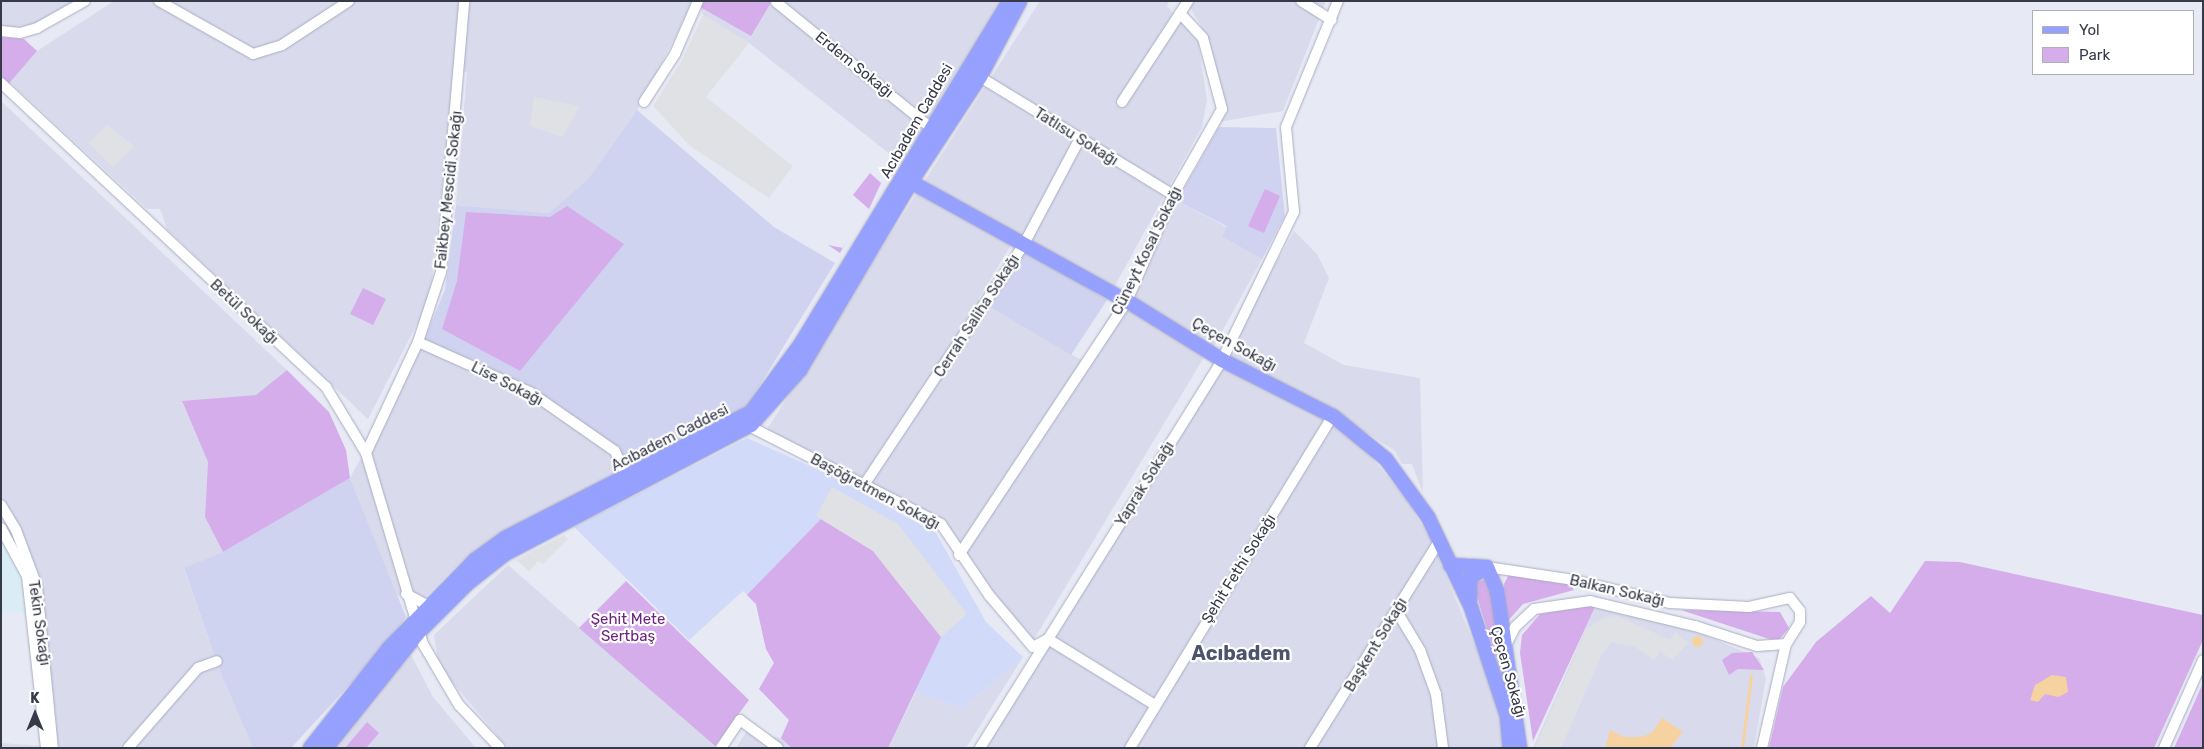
<!DOCTYPE html>
<html>
<head>
<meta charset="utf-8">
<style>
	body { margin:0 }
	#map { position:relative; width:2204px; height:749px; overflow:hidden; background:#e7e9f5; font-family:Rubik,sans-serif }
	div>[style] { position:absolute }
	[style*='--x'] { left:calc(var(--x)*1px); top:calc(var(--y)*1px); width:calc(var(--w)*1px); rotate:calc(var(--a)*1deg) }
	.residential>* { inset:0; background:#d9dbed }
	.commercial>* { inset:0; background:#d1daf8 }
	.education>* { inset:0; background:#d0d3ef }
	.medical>* { inset:0; background:#daedf6 }
	.green>* { inset:0; background:#d5adeb }
	.parking>* { inset:0; background:#dfe1e5 }
	.water>* { inset:0; background:#f5d2a0 }
	.round { border-radius:50% }
	.stream>* { height:3px; margin:-1.5px; padding:0 1.5px; transform-origin:1.5px; border-radius:1.5px; background:#f5d2a0 }
	.roads { filter:drop-shadow(0 0 1px #a9adc1) drop-shadow(0 0 1px #a9adc1) }
	.minor>* { height:10px; margin:-5px; padding:0 5px; transform-origin:5px; border-radius:5px; background:#fff }
	.major>* { height:14px; margin:-7px; padding:0 7px; transform-origin:7px; border-radius:7px; background:#96a0ff }
	span { translate:-50% -50%; white-space:nowrap; text-align:center; line-height:1.15; -webkit-text-stroke:4.5px #fff; paint-order:stroke }
	.street-label { font-size:15px; color:#353948 }
	.park-label { font-size:15px; color:#6d247e }
	.district-label { font-size:20px; color:#4c536c; font-weight:700 }
	.frame { position:absolute; inset:0; border:2px solid #353948; pointer-events:none }
	.legend { position:absolute; left:2032px; top:10px; width:162px; height:65px; box-sizing:border-box; background:#fff; border:1px solid #aeb0b6; margin:0; padding:6px 9px; list-style:none; font-size:15px; color:#353948 }
	.legend li { display:flex; align-items:center; gap:10px; height:25px }
	.legend b { width:25px; border:1px solid #aeb0b6 }
	.north { position:absolute; left:10px; top:689px; width:50px; height:50px; -webkit-text-stroke:4px #fff; paint-order:stroke; rotate:0deg; font-size:14px; font-weight:700; line-height:20px; text-align:center; color:#353948 }
	.north::after { content:''; display:block; margin:auto; width:18px; height:22px; background:#353948; clip-path:polygon(50% 0,100% 100%,50% 72%,0 100%) }
</style>
</head>
<body>
<div id="map">
	<div class="residential">
		<div style="clip-path:polygon(1px 1px,80px 1px,42px 28px,1px 27px)"></div>
		<div style="clip-path:polygon(114px 1px,694px 1px,637px 110px,588px 179px,549px 213px,456px 205px,467px 72px,454px 71px,430px 299px,368px 419px,167px 229px,160px 209px,147px 209px,10px 82px,37px 51px)"></div>
		<div style="clip-path:polygon(697px 1px,1007px 1px,905px 166px,749px 43px,703px 15px)"></div>
		<div style="clip-path:polygon(1040px 1px,1169px 1px,1167px 6px,1198px 41px,1207px 100px,1202px 127px,1112px 291px,924px 182px)"></div>
		<div style="clip-path:polygon(1326px 1px,1283px 111px,1218px 122px,1207px 36px,1186px 1px)"></div>
		<div style="clip-path:polygon(1px 101px,287px 370px,256px 395px,182px 402px,208px 462px,205px 517px,223px 552px,184px 569px,221px 674px,253px 748px,56px 748px,11px 514px,1px 498px)"></div>
		<div style="clip-path:polygon(918px 191px,1011px 245px,978px 300px,1083px 361px,1116px 304px,1206px 354px,1033px 641px,980px 586px,943px 525px,766px 431px)"></div>
		<div style="clip-path:polygon(1177px 201px,1227px 227px,1222px 237px,1262px 259px,1213px 348px,1122px 299px)"></div>
		<div style="clip-path:polygon(1294px 231px,1317px 254px,1329px 278px,1304px 343px,1344px 365px,1420px 378px,1423px 493px,1412px 464px,1402px 464px,1395px 451px,1322px 404px,1225px 353px)"></div>
		<div style="clip-path:polygon(421px 347px,474px 360px,528px 392px,621px 453px,632px 472px,510px 529px,461px 562px,421px 601px,397px 595px,350px 478px)"></div>
		<div style="clip-path:polygon(1220px 362px,1320px 417px,1368px 453px,1406px 499px,1432px 542px,1500px 706px,1505px 748px,986px 748px)"></div>
		<div style="clip-path:polygon(508px 565px,715px 746px,714px 748px,508px 748px,439px 667px,434px 635px)"></div>
		<div style="clip-path:polygon(1596px 605px,1702px 634px,1759px 658px,1766px 678px,1754px 748px,1533px 748px)"></div>
		<div style="clip-path:polygon(411px 655px,433px 697px,476px 748px,330px 748px)"></div>
		<div style="clip-path:polygon(1023px 657px,966px 748px,888px 748px,916px 692px,963px 708px)"></div>
		<div style="clip-path:polygon(746px 732px,781px 738px,792px 748px,736px 748px)"></div>
		<div style="clip-path:polygon(1px 743px,43px 746px,43px 748px,1px 748px)"></div>
	</div>
	<div class="commercial">
		<div style="clip-path:polygon(747px 438px,830px 475px,936px 533px,986px 622px,1023px 657px,963px 708px,915px 692px,888px 748px,791px 748px,781px 738px,789px 720px,759px 689px,774px 663px,766px 649px,756px 604px,743px 591px,689px 640px,574px 527px)"></div>
	</div>
	<div class="education">
		<div style="clip-path:polygon(637px 110px,774px 227px,835px 263px,744px 411px,632px 472px,620px 452px,528px 392px,474px 360px,421px 347px,445px 290px,456px 205px,549px 213px,588px 179px)"></div>
		<div style="clip-path:polygon(1219px 127px,1276px 128px,1285px 216px,1262px 259px,1222px 237px,1227px 226px,1177px 201px)"></div>
		<div style="clip-path:polygon(1026px 249px,1107px 300px,1071px 355px,990px 307px)"></div>
		<div style="clip-path:polygon(350px 478px,406px 617px,375px 657px,291px 748px,253px 748px,221px 674px,184px 568px,223px 552px)"></div>
	</div>
	<div class="medical">
		<div style="clip-path:polygon(1px 533px,22px 580px,26px 613px,1px 612px)"></div>
	</div>
	<div class="green">
		<div style="clip-path:polygon(703px 1px,772px 1px,751px 36px,700px 7px)"></div>
		<div style="clip-path:polygon(1px 37px,24px 39px,37px 51px,6px 87px,1px 83px)"></div>
		<div style="clip-path:polygon(870px 173px,881px 183px,869px 209px,853px 195px)"></div>
		<div style="clip-path:polygon(1265px 189px,1280px 196px,1264px 233px,1248px 226px)"></div>
		<div style="clip-path:polygon(567px 206px,624px 244px,520px 371px,442px 329px,457px 281px,466px 212px,550px 217px)"></div>
		<div style="clip-path:polygon(850px 235px,840px 253px,828px 245px,843px 248px)"></div>
		<div style="clip-path:polygon(363px 288px,386px 299px,373px 325px,350px 314px)"></div>
		<div style="clip-path:polygon(287px 370px,329px 412px,346px 450px,350px 478px,223px 552px,205px 517px,208px 462px,182px 401px,256px 395px)"></div>
		<div style="clip-path:polygon(821px 519px,873px 551px,941px 637px,888px 748px,792px 748px,781px 738px,789px 720px,759px 689px,774px 663px,766px 649px,756px 604px,747px 595px)"></div>
		<div style="clip-path:polygon(1925px 561px,1960px 562px,2203px 615px,2203px 640px,2154px 748px,1769px 748px,1783px 687px,1816px 642px,1871px 596px,1890px 613px)"></div>
		<div style="clip-path:polygon(1510px 572px,1570px 583px,1574px 590px,1523px 604px,1507px 622px,1504px 584px)"></div>
		<div style="clip-path:polygon(1489px 578px,1506px 691px,1475px 590px,1477px 582px)"></div>
		<div style="clip-path:polygon(626px 581px,749px 700px,715px 746px,579px 628px)"></div>
		<div style="clip-path:polygon(1596px 605px,1533px 741px,1520px 653px,1522px 635px,1540px 614px)"></div>
		<div style="clip-path:polygon(1681px 610px,1780px 612px,1789px 628px,1779px 640px,1769px 639px)"></div>
		<div style="clip-path:polygon(1752px 652px,1764px 670px,1738px 669px,1729px 675px,1722px 660px,1732px 653px)"></div>
		<div style="clip-path:polygon(2203px 683px,2203px 748px,2174px 748px)"></div>
		<div style="clip-path:polygon(367px 722px,379px 733px,366px 748px,345px 748px)"></div>
	</div>
	<div class="parking">
		<div style="clip-path:polygon(703px 15px,749px 43px,706px 97px,793px 166px,769px 198px,690px 146px,653px 106px,681px 62px)"></div>
		<div style="clip-path:polygon(534px 97px,580px 106px,562px 137px,530px 126px)"></div>
		<div style="clip-path:polygon(107px 125px,134px 146px,113px 167px,89px 143px)"></div>
		<div style="clip-path:polygon(832px 487px,898px 524px,967px 614px,941px 637px,873px 551px,816px 516px)"></div>
		<div style="clip-path:polygon(564px 535px,568px 539px,543px 564px,538px 561px,529px 571px,516px 560px)"></div>
		<div style="clip-path:polygon(1617px 616px,1670px 640px,1676px 632px,1688px 643px,1672px 660px,1660px 651px,1654px 660px,1634px 646px,1611px 642px,1601px 656px,1561px 748px,1535px 748px,1587px 628px,1605px 617px)"></div>
	</div>
	<div class="water">
		<div class="round" style="left:1691.5px;top:635.5px;width:11px;height:11px"></div>
		<div style="clip-path:polygon(2052px 675px,2066px 677px,2068px 692px,2058px 697px,2045px 694px,2038px 702px,2030px 700px,2035px 685px)"></div>
		<div style="clip-path:polygon(1662px 718px,1683px 732px,1670px 748px,1605px 748px,1610px 730px,1624px 737px,1641px 737px,1652px 733px)"></div>
	</div>
	<div class="stream">
		<div style="--x:1742;--y:748;--w:73;--a:-82.9"></div>
	</div>
	<div class="roads">
		<div class="minor">
			<div style="--x:159;--y:1;--w:108;--a:29.4"></div>
			<div style="--x:253;--y:54;--w:30;--a:-17"></div>
			<div style="--x:282;--y:45;--w:80;--a:-33.3"></div>
			<div style="--x:1301;--y:1;--w:36;--a:32"></div>
			<div style="--x:776;--y:2;--w:201;--a:39.1"></div>
			<div style="--x:1;--y:31;--w:19;--a:6"></div>
			<div style="--x:20;--y:33;--w:18;--a:-16"></div>
			<div style="--x:37;--y:28;--w:55;--a:-29.4"></div>
			<div style="--x:980;--y:77;--w:226;--a:31.4"></div>
			<div style="--x:1;--y:83;--w:445;--a:43.1"></div>
			<div style="--x:326;--y:387;--w:77;--a:58.8"></div>
			<div style="--x:366;--y:453;--w:199;--a:73.4"></div>
			<div style="--x:423;--y:644;--w:71;--a:59.5"></div>
			<div style="--x:459;--y:705;--w:59;--a:46.4"></div>
			<div style="--x:644;--y:102;--w:57;--a:-57.1"></div>
			<div style="--x:675;--y:54;--w:58;--a:-66.5"></div>
			<div style="--x:1122;--y:102;--w:121;--a:-56.8"></div>
			<div style="--x:418;--y:342;--w:123;--a:24.1"></div>
			<div style="--x:530;--y:392;--w:103;--a:34.8"></div>
			<div style="--x:615;--y:451;--w:30;--a:66"></div>
			<div style="--x:745;--y:424;--w:220;--a:27"></div>
			<div style="--x:941;--y:524;--w:86;--a:55.9"></div>
			<div style="--x:989;--y:595;--w:68;--a:49.8"></div>
			<div style="--x:1033;--y:647;--w:17;--a:-28"></div>
			<div style="--x:1048;--y:639;--w:126;--a:31.7"></div>
			<div style="--x:366;--y:453;--w:123;--a:-64.9"></div>
			<div style="--x:418;--y:342;--w:74;--a:-71.8"></div>
			<div style="--x:441;--y:272;--w:272;--a:-85.1"></div>
			<div style="--x:864;--y:485;--w:289;--a:-56.4"></div>
			<div style="--x:1024;--y:244;--w:118;--a:-62.1"></div>
			<div style="--x:1;--y:505;--w:29;--a:59"></div>
			<div style="--x:16;--y:530;--w:60;--a:69.4"></div>
			<div style="--x:37;--y:586;--w:163;--a:84.4"></div>
			<div style="--x:1;--y:528;--w:55;--a:61.6"></div>
			<div style="--x:27;--y:576;--w:173;--a:83.7"></div>
			<div style="--x:959;--y:555;--w:305;--a:-56.5"></div>
			<div style="--x:1127;--y:301;--w:116;--a:-66.5"></div>
			<div style="--x:1173;--y:195;--w:99;--a:-60.3"></div>
			<div style="--x:1222;--y:109;--w:73;--a:-105"></div>
			<div style="--x:1203;--y:38;--w:34;--a:-133"></div>
			<div style="--x:1487;--y:567;--w:88;--a:8.5"></div>
			<div style="--x:1574;--y:580;--w:99;--a:13.5"></div>
			<div style="--x:1670;--y:603;--w:79;--a:2.9"></div>
			<div style="--x:1749;--y:607;--w:42;--a:-12.4"></div>
			<div style="--x:1790;--y:598;--w:16;--a:52"></div>
			<div style="--x:1800;--y:611;--w:11;--a:90"></div>
			<div style="--x:1800;--y:622;--w:26;--a:122"></div>
			<div style="--x:1786;--y:644;--w:107;--a:103"></div>
			<div style="--x:406;--y:594;--w:26;--a:28"></div>
			<div style="--x:1396;--y:610;--w:47;--a:59"></div>
			<div style="--x:1420;--y:650;--w:47;--a:70"></div>
			<div style="--x:1436;--y:694;--w:54;--a:82.6"></div>
			<div style="--x:1505;--y:647;--w:22;--a:-63"></div>
			<div style="--x:1515;--y:627;--w:26;--a:-43"></div>
			<div style="--x:1534;--y:609;--w:57;--a:-8.1"></div>
			<div style="--x:1590;--y:601;--w:108;--a:13.4"></div>
			<div style="--x:1695;--y:626;--w:65;--a:17.9"></div>
			<div style="--x:1757;--y:646;--w:29;--a:-4"></div>
			<div style="--x:128;--y:748;--w:106;--a:-48.8"></div>
			<div style="--x:198;--y:668;--w:20;--a:-20"></div>
			<div style="--x:721;--y:748;--w:34;--a:-56"></div>
			<div style="--x:740;--y:720;--w:47;--a:36.4"></div>
			<div style="--x:980;--y:748;--w:457;--a:-58"></div>
			<div style="--x:1222;--y:360;--w:165;--a:-64.1"></div>
			<div style="--x:1294;--y:212;--w:85;--a:-95.4"></div>
			<div style="--x:1286;--y:127;--w:136;--a:-67.6"></div>
			<div style="--x:1130;--y:748;--w:389;--a:-58.6"></div>
			<div style="--x:1310;--y:748;--w:245;--a:-58"></div>
			<div style="--x:2164;--y:748;--w:96;--a:-66.1"></div>
		</div>
		<div class="major">
			<div style="--x:911;--y:182;--w:247;--a:28.9"></div>
			<div style="--x:1127;--y:301;--w:112;--a:31.8"></div>
			<div style="--x:1222;--y:360;--w:124;--a:26.8"></div>
			<div style="--x:1333;--y:416;--w:68;--a:39.1"></div>
			<div style="--x:1386;--y:459;--w:72;--a:54.1"></div>
			<div style="--x:1428;--y:517;--w:100;--a:64.5"></div>
			<div style="--x:1471;--y:607;--w:115;--a:71.7"></div>
			<div style="--x:1507;--y:716;--w:32;--a:85"></div>
			<div style="--x:1450;--y:565;--w:36;--a:3"></div>
			<div style="--x:1487;--y:567;--w:26;--a:67"></div>
			<div style="--x:1497;--y:591;--w:159;--a:81.7"></div>
			<div style="--x:1470;--y:601;--w:23;--a:-90"></div>
			<div style="--x:1470;--y:578;--w:20;--a:-33"></div>
			<div style="--x:310;--y:748;--w:127;--a:-51.7"></div>
			<div style="--x:389;--y:648;--w:123;--a:-45.7"></div>
			<div style="--x:475;--y:560;--w:37;--a:-36"></div>
			<div style="--x:505;--y:538;--w:276;--a:-27.1"></div>
			<div style="--x:751;--y:412;--w:87;--a:-53.9"></div>
			<div style="--x:802;--y:342;--w:399;--a:-58.7"></div>
			<div style="--x:326;--y:748;--w:147;--a:-51.3"></div>
			<div style="--x:418;--y:633;--w:69;--a:-45"></div>
			<div style="--x:467;--y:584;--w:48;--a:-38.3"></div>
			<div style="--x:505;--y:554;--w:278;--a:-27.7"></div>
			<div style="--x:751;--y:425;--w:74;--a:-48.3"></div>
			<div style="--x:800;--y:370;--w:218;--a:-59.4"></div>
			<div style="--x:911;--y:182;--w:126;--a:-56.7"></div>
			<div style="--x:980;--y:77;--w:86;--a:-62.2"></div>
		</div>
	</div>
	<div class="street-label">
		<span style="left:854px;top:65px;rotate:39deg">Erdem Sokağı</span>
		<span style="left:917px;top:121px;rotate:-60deg">Acıbadem Caddesi</span>
		<span style="left:1076px;top:137px;rotate:32deg">Tatlısu Sokağı</span>
		<span style="left:449px;top:190px;rotate:-84deg">Faikbey Mescidi Sokağı</span>
		<span style="left:1147px;top:251px;rotate:-64deg">Cüneyt Kosal Sokağı</span>
		<span style="left:244px;top:312px;rotate:43deg">Betül Sokağı</span>
		<span style="left:977px;top:316px;rotate:-57deg">Cerrah Saliha Sokağı</span>
		<span style="left:1234px;top:345px;rotate:29deg">Çeçen Sokağı</span>
		<span style="left:507px;top:384px;rotate:27deg">Lise Sokağı</span>
		<span style="left:670px;top:438px;rotate:-27deg">Acıbadem Caddesi</span>
		<span style="left:1145px;top:484px;rotate:-58deg">Yaprak Sokağı</span>
		<span style="left:875px;top:492px;rotate:28deg">Başöğretmen Sokağı</span>
		<span style="left:1239px;top:569px;rotate:-58deg">Şehit Fethi Sokağı</span>
		<span style="left:1617px;top:591px;rotate:13deg">Balkan Sokağı</span>
		<span style="left:39px;top:623px;rotate:82deg">Tekin Sokağı</span>
		<span style="left:1376px;top:645px;rotate:-59deg">Başkent Sokağı</span>
		<span style="left:1508px;top:672px;rotate:74deg">Çeçen Sokağı</span>
	</div>
	<div class="park-label">
		<span style="left:628px;top:628px">Şehit Mete<br>Sertbaş</span>
	</div>
	<div class="district-label">
		<span style="left:1241px;top:653px">Acıbadem</span>
	</div>
	<div class="frame"></div>
	<ul class="legend">
	<li><b style="height:6px;background:#96a0ff"></b>Yol</li>
	<li><b style="height:14px;background:#d5adeb"></b>Park</li>
	</ul>
	<div class="north">K</div>
</div>
</body>
</html>
